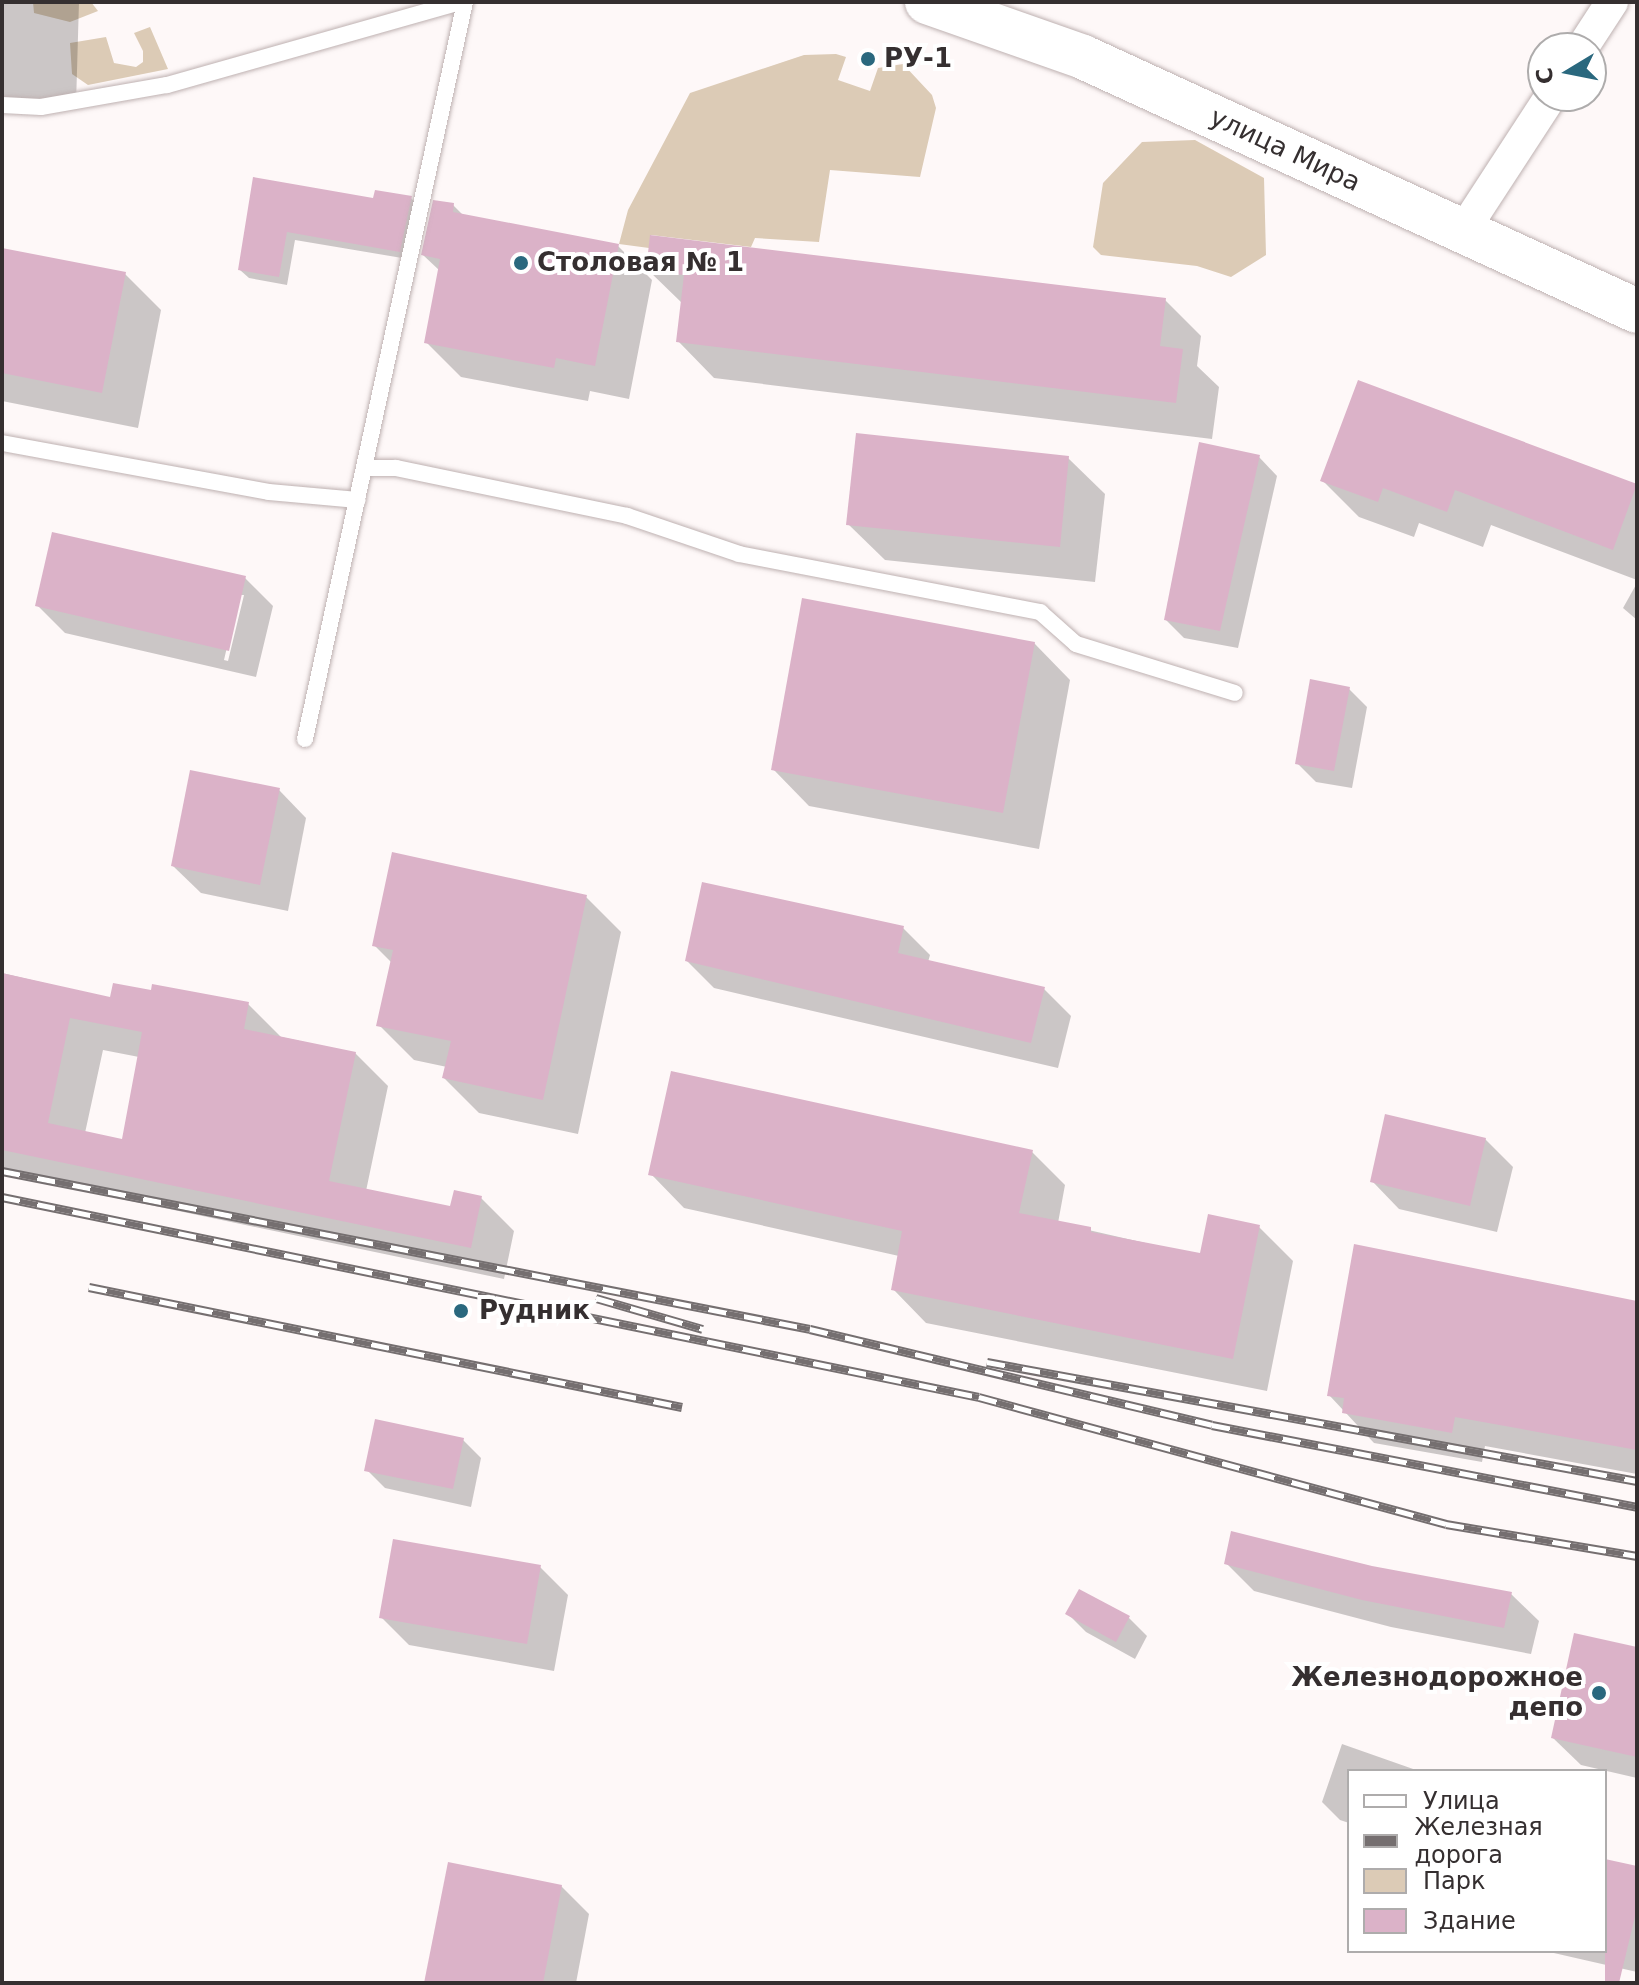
<!DOCTYPE html>
<html>
<head>
<meta charset="utf-8">
<style>
	body { margin:0 }
	#map { position:relative; width:1639px; height:1985px; overflow:hidden; background:#fef8f8; font-family:"DejaVu Sans",sans-serif }
	div>[style] { position:absolute }
	[style*='--x'] { left:calc(var(--x)*1px); top:calc(var(--y)*1px); width:calc(var(--w)*1px); rotate:calc(var(--a)*1deg) }
	.green>* { inset:0; background:#dccbb6 }
	.shadow>* { inset:0; background:#0003 }
	.building>* { inset:0; background:#dbb2c8 }
	.roads { filter:drop-shadow(0 0 2px #beb1b1) drop-shadow(0 0 2px #beb1b1) }
	.service>* { height:16px; margin:-8px; padding:0 8px; transform-origin:8px; border-radius:8px; background:#fff }
	.minor>* { height:32px; margin:-16px; padding:0 16px; transform-origin:16px; border-radius:16px; background:#fff }
	.trunk>* { height:44px; margin:-22px; padding:0 22px; transform-origin:22px; border-radius:22px; background:#fff }
	.rail>* { height:9px; margin-top:-4.5px; transform-origin:0; background:repeating-linear-gradient(90deg,#fff 0 18px,#756f70 0 36px); box-sizing:border-box; border-block:2px solid #756f70 }
	.dots>* { width:22px; height:22px; translate:-50% -50%; box-sizing:border-box; border:4px solid #fff; border-radius:50% }
	span { translate:-50% -50%; white-space:nowrap; text-align:center; line-height:1.15; -webkit-text-stroke:8px #fff; paint-order:stroke }
	.poi-label { font-size:26px; color:#352f30; font-weight:700 }
	.left { translate:0 -50%; text-align:left }
	.right { translate:-100% -50%; text-align:right }
	.street-label { font-size:26px; color:#352f30 }
	.frame { position:absolute; inset:0; border:4px solid #352f30; pointer-events:none }
	.legend { position:absolute; left:1347px; top:1769px; width:260px; height:184px; box-sizing:border-box; background:#fff; border:2px solid #aeacac; margin:0; padding:10px 14px; list-style:none; font-size:24px; color:#352f30 }
	.legend li { display:flex; align-items:center; gap:16px; height:40px }
	.legend b { width:40px; border:2px solid #aeacac }
	.north { position:absolute; left:1527px; top:32px; width:80px; height:80px; box-sizing:border-box; background:#fff; border:2px solid #aeacac; border-radius:50%; rotate:260deg; font-size:22px; font-weight:700; line-height:32px; text-align:center; color:#352f30 }
	.north::after { content:''; display:block; margin:auto; width:28px; height:36px; background:#2a687e; clip-path:polygon(50% 0,100% 100%,50% 72%,0 100%) }
</style>
</head>
<body>
<div id="map">
	<div class="green">
		<div style="clip-path:polygon(33px 2px,91px 2px,98px 11px,70px 22px,34px 13px)"></div>
		<div style="clip-path:polygon(150px 27px,168px 69px,88px 85px,72px 74px,70px 43px,106px 37px,114px 63px,136px 67px,143px 62px,143px 51px,134px 33px)"></div>
		<div style="clip-path:polygon(836px 54px,846px 57px,838px 80px,870px 91px,878px 68px,903px 64px,932px 95px,936px 108px,920px 177px,830px 170px,819px 242px,755px 238px,751px 247px,651px 235px,649px 248px,619px 244px,628px 210px,690px 93px,804px 55px)"></div>
		<div style="clip-path:polygon(1195px 140px,1264px 178px,1266px 255px,1231px 277px,1197px 266px,1101px 255px,1093px 247px,1103px 183px,1142px 142px)"></div>
	</div>
	<div class="shadow">
		<div style="clip-path:polygon(2px 2px,79px 2px,76px 105px,2px 103px)"></div>
		<div style="clip-path:polygon(255px 180px,375px 200px,411px 198px,419px 207px,408px 259px,295px 240px,287px 285px,249px 278px,240px 270px)"></div>
		<div style="clip-path:polygon(453px 205px,464px 216px,618px 246px,652px 280px,629px 399px,590px 391px,588px 401px,461px 377px,426px 342px,440px 271px,423px 255px)"></div>
		<div style="clip-path:polygon(2px 250px,125px 274px,161px 310px,138px 428px,2px 401px)"></div>
		<div style="clip-path:polygon(648px 270px,1165px 300px,1201px 336px,1197px 366px,1219px 387px,1212px 439px,714px 378px,678px 341px,683px 304px)"></div>
		<div style="clip-path:polygon(1259px 457px,1277px 476px,1238px 648px,1184px 638px,1166px 620px)"></div>
		<div style="clip-path:polygon(1068px 458px,1105px 494px,1095px 582px,885px 560px,848px 524px)"></div>
		<div style="clip-path:polygon(1323px 481px,1636px 486px,1637px 580px,1491px 525px,1483px 547px,1419px 523px,1414px 537px,1359px 517px)"></div>
		<div style="clip-path:polygon(evenodd,245px 578px,273px 606px,256px 677px,65px 633px,37px 605px,245px 578px,239px 595px,244px 595px,228px 661px,224px 660px,239px 595px)"></div>
		<div style="clip-path:polygon(1637px 583px,1637px 620px,1623px 608px)"></div>
		<div style="clip-path:polygon(1034px 643px,1070px 680px,1039px 849px,809px 806px,773px 769px)"></div>
		<div style="clip-path:polygon(1349px 689px,1367px 707px,1352px 788px,1316px 782px,1297px 763px)"></div>
		<div style="clip-path:polygon(279px 790px,306px 818px,288px 911px,201px 893px,173px 866px)"></div>
		<div style="clip-path:polygon(586px 897px,621px 932px,578px 1134px,479px 1113px,444px 1078px,447px 1067px,414px 1060px,379px 1025px,392px 963px,374px 945px)"></div>
		<div style="clip-path:polygon(903px 928px,930px 955px,928px 962px,1044px 989px,1071px 1016px,1058px 1068px,714px 988px,687px 961px)"></div>
		<div style="clip-path:polygon(evenodd,2px 973px,112px 999px,248px 1004px,281px 1037px,355px 1053px,388px 1086px,366px 1191px,452px 1209px,481px 1198px,514px 1231px,504px 1279px,2px 1174px,2px 973px,103px 1050px,139px 1057px,124px 1141px,85px 1133px,103px 1050px)"></div>
		<div style="clip-path:polygon(1485px 1139px,1513px 1167px,1497px 1232px,1399px 1209px,1372px 1181px)"></div>
		<div style="clip-path:polygon(1032px 1152px,1065px 1185px,1058px 1223px,1202px 1256px,1259px 1227px,1293px 1261px,1267px 1391px,926px 1323px,893px 1289px,899px 1256px,684px 1208px,651px 1174px)"></div>
		<div style="clip-path:polygon(1637px 1303px,1637px 1474px,1485px 1446px,1482px 1462px,1374px 1443px,1329px 1395px)"></div>
		<div style="clip-path:polygon(463px 1440px,481px 1458px,471px 1507px,385px 1488px,367px 1470px)"></div>
		<div style="clip-path:polygon(1226px 1563px,1371px 1568px,1511px 1594px,1539px 1621px,1531px 1654px,1391px 1627px,1254px 1591px)"></div>
		<div style="clip-path:polygon(540px 1567px,568px 1595px,554px 1671px,409px 1645px,381px 1617px)"></div>
		<div style="clip-path:polygon(1068px 1614px,1129px 1618px,1147px 1636px,1135px 1659px,1086px 1632px)"></div>
		<div style="clip-path:polygon(1637px 1649px,1637px 1778px,1581px 1765px,1553px 1738px)"></div>
		<div style="clip-path:polygon(1342px 1744px,1416px 1770px,1418px 1771px,1349px 1771px,1349px 1823px,1340px 1820px,1322px 1802px)"></div>
		<div style="clip-path:polygon(1605px 1861px,1637px 1868px,1637px 1972px,1545px 1951px,1605px 1951px)"></div>
		<div style="clip-path:polygon(561px 1886px,589px 1914px,576px 1983px,426px 1983px)"></div>
	</div>
	<div class="building">
		<div style="clip-path:polygon(253px 177px,373px 198px,375px 190px,412px 196px,400px 252px,287px 232px,279px 277px,238px 270px)"></div>
		<div style="clip-path:polygon(433px 200px,454px 203px,453px 212px,619px 244px,595px 366px,556px 358px,554px 368px,424px 343px,440px 259px,421px 255px)"></div>
		<div style="clip-path:polygon(650px 235px,1166px 298px,1160px 346px,1183px 349px,1176px 403px,676px 342px,684px 275px,646px 271px)"></div>
		<div style="clip-path:polygon(2px 248px,126px 272px,102px 393px,2px 373px)"></div>
		<div style="clip-path:polygon(1358px 380px,1637px 484px,1613px 550px,1455px 490px,1447px 512px,1383px 488px,1378px 502px,1320px 481px)"></div>
		<div style="clip-path:polygon(856px 433px,1069px 456px,1060px 547px,846px 525px)"></div>
		<div style="clip-path:polygon(1199px 442px,1260px 455px,1220px 631px,1164px 620px)"></div>
		<div style="clip-path:polygon(52px 532px,246px 576px,229px 651px,35px 606px)"></div>
		<div style="clip-path:polygon(802px 598px,1035px 642px,1003px 813px,771px 770px)"></div>
		<div style="clip-path:polygon(1310px 679px,1350px 687px,1334px 771px,1295px 764px)"></div>
		<div style="clip-path:polygon(190px 770px,280px 788px,260px 885px,171px 866px)"></div>
		<div style="clip-path:polygon(392px 852px,587px 895px,543px 1100px,442px 1078px,451px 1041px,376px 1026px,393px 950px,372px 946px)"></div>
		<div style="clip-path:polygon(702px 882px,904px 926px,898px 953px,1045px 987px,1031px 1043px,685px 961px)"></div>
		<div style="clip-path:polygon(evenodd,2px 973px,110px 997px,113px 983px,151px 990px,152px 984px,249px 1002px,244px 1029px,356px 1052px,329px 1181px,450px 1206px,454px 1190px,482px 1196px,471px 1248px,2px 1150px,2px 973px,70px 1018px,142px 1032px,122px 1139px,48px 1123px,70px 1018px)"></div>
		<div style="clip-path:polygon(671px 1071px,1033px 1150px,1019px 1213px,1091px 1227px,1091px 1232px,1200px 1253px,1208px 1214px,1260px 1225px,1233px 1359px,891px 1290px,902px 1231px,648px 1175px)"></div>
		<div style="clip-path:polygon(1385px 1114px,1486px 1138px,1470px 1206px,1370px 1182px)"></div>
		<div style="clip-path:polygon(1354px 1244px,1637px 1301px,1637px 1450px,1455px 1417px,1452px 1433px,1342px 1413px,1344px 1398px,1327px 1396px)"></div>
		<div style="clip-path:polygon(375px 1419px,464px 1438px,453px 1489px,364px 1471px)"></div>
		<div style="clip-path:polygon(1231px 1531px,1372px 1566px,1512px 1592px,1504px 1628px,1362px 1600px,1224px 1564px)"></div>
		<div style="clip-path:polygon(393px 1539px,541px 1565px,527px 1644px,379px 1618px)"></div>
		<div style="clip-path:polygon(1079px 1589px,1130px 1616px,1116px 1642px,1065px 1614px)"></div>
		<div style="clip-path:polygon(1574px 1633px,1637px 1647px,1637px 1757px,1551px 1738px)"></div>
		<div style="clip-path:polygon(1605px 1859px,1637px 1866px,1637px 1908px,1619px 1983px,1605px 1983px)"></div>
		<div style="clip-path:polygon(448px 1862px,562px 1885px,543px 1983px,424px 1983px)"></div>
	</div>
	<div class="roads">
		<div class="service">
			<div style="--x:2;--y:105;--w:39;--a:3"></div>
			<div style="--x:41;--y:107;--w:128;--a:-9.9"></div>
			<div style="--x:167;--y:85;--w:305;--a:-15.8"></div>
			<div style="--x:2;--y:443;--w:271;--a:10.4"></div>
			<div style="--x:269;--y:492;--w:89;--a:5.1"></div>
			<div style="--x:365;--y:468;--w:31;--a:0"></div>
			<div style="--x:396;--y:468;--w:236;--a:11.7"></div>
			<div style="--x:627;--y:516;--w:118;--a:18.7"></div>
			<div style="--x:739;--y:554;--w:307;--a:10.9"></div>
			<div style="--x:1040;--y:612;--w:48;--a:41.6"></div>
			<div style="--x:1076;--y:644;--w:166;--a:17.1"></div>
			<div style="--x:305;--y:739;--w:754;--a:-77.75"></div>
		</div>
		<div class="minor">
			<div style="--x:1582;--y:48;--w:55;--a:-56.9"></div>
			<div style="--x:1463;--y:231;--w:161;--a:-56.9"></div>
		</div>
		<div class="trunk">
			<div style="--x:927;--y:2;--w:165;--a:19.4"></div>
			<div style="--x:1083;--y:57;--w:609;--a:24.63"></div>
		</div>
	</div>
	<div class="rail">
		<div style="--x:2;--y:1171;--w:823;--a:11.06"></div>
		<div style="--x:810;--y:1329;--w:413;--a:13.4"></div>
		<div style="--x:1212;--y:1425;--w:433;--a:10.9"></div>
		<div style="--x:2;--y:1197;--w:997;--a:11.57"></div>
		<div style="--x:979;--y:1397;--w:484;--a:15.2"></div>
		<div style="--x:1446;--y:1524;--w:194;--a:9.5"></div>
		<div style="--x:89;--y:1287;--w:605;--a:11.44"></div>
		<div style="--x:596;--y:1298;--w:111;--a:16.2"></div>
		<div style="--x:987;--y:1362;--w:661;--a:10.37"></div>
	</div>
	<div class="dots">
		<div style="left:868px;top:59px;background:#2a687e"></div>
		<div style="left:521px;top:263px;background:#2a687e"></div>
		<div style="left:461px;top:1311px;background:#2a687e"></div>
		<div style="left:1599px;top:1693px;background:#2a687e"></div>
	</div>
	<div class="poi-label">
		<span class="left" style="left:884px;top:59px">РУ-1</span>
		<span class="left" style="left:537px;top:263px">Столовая № 1</span>
		<span class="left" style="left:479px;top:1311px">Рудник</span>
		<span class="right" style="left:1583px;top:1693px">Железнодорожное<br>депо</span>
	</div>
	<div class="street-label">
		<span style="left:1285px;top:150px;rotate:25deg">улица Мира</span>
	</div>
	<div class="frame"></div>
	<ul class="legend">
	<li><b style="height:10px;background:#fff"></b>Улица</li>
	<li><b style="height:10px;background:#756f70"></b>Железная дорога</li>
	<li><b style="height:22px;background:#dccbb6"></b>Парк</li>
	<li><b style="height:22px;background:#dbb2c8"></b>Здание</li>
	</ul>
	<div class="north">С</div>
</div>
</body>
</html>
